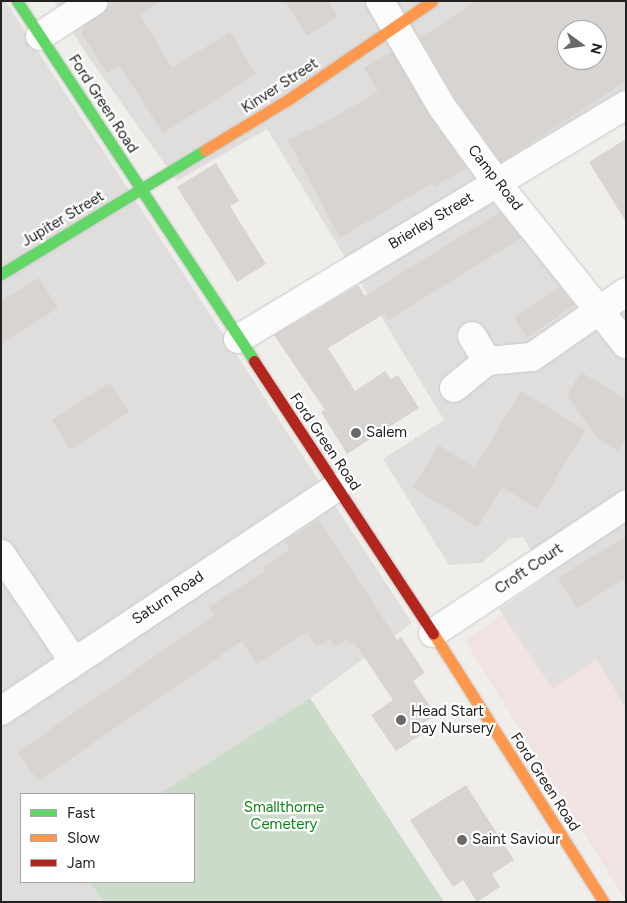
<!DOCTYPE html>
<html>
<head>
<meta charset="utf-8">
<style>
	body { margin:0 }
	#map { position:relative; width:627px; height:903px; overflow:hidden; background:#f0eeeb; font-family:Figtree,sans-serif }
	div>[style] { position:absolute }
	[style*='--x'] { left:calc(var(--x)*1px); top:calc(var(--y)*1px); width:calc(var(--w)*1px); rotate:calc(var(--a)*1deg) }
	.residential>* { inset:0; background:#dfdedc }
	.commercial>* { inset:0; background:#f1e3e1 }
	.cemetery>* { inset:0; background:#cadbca }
	.parking>* { inset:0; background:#e0dfde }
	.building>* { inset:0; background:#d7d4d2 }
	.roads { filter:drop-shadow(0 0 1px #c9c8c7) drop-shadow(0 0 1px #c9c8c7) }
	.street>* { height:28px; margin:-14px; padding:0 14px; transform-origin:14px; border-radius:14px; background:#fdfcfc }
	.fast>* { height:11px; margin:-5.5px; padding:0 5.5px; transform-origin:5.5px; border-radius:5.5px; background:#63d668 }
	.slow>* { height:11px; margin:-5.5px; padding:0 5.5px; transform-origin:5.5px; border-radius:5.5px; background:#ff974d }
	.jam>* { height:11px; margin:-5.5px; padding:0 5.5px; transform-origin:5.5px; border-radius:5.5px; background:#b3261e }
	.dots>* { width:14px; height:14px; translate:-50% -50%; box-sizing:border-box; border:2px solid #fff; border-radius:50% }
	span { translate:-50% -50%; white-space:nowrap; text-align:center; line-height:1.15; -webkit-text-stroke:4.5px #fff; paint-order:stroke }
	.street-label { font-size:15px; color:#222 }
	.poi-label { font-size:15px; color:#222 }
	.left { translate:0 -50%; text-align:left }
	.park-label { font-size:15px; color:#0c8416 }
	.frame { position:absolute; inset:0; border:2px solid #222; pointer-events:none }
	.legend { position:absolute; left:20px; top:793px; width:175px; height:90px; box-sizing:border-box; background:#fff; border:1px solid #a7a7a7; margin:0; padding:6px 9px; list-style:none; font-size:15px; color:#222 }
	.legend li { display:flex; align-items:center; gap:10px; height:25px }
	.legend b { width:25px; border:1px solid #a7a7a7 }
	.north { position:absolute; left:557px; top:20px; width:50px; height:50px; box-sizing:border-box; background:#fff; border:1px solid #a7a7a7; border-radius:50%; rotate:104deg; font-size:14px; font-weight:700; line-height:20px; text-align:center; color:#222 }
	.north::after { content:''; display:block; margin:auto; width:18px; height:22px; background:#6a6968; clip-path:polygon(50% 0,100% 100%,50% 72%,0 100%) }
</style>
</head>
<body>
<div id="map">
	<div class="residential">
		<div style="clip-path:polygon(1px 1px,5px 1px,412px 623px,310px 698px,159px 794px,21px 794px,21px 882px,90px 882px,104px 902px,1px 902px)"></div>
		<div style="clip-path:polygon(evenodd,54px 1px,626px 1px,626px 115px,515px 187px,600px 302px,626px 285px,626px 709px,523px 537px,509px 539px,482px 563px,449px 565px,383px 459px,444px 420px,267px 129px,177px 181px,85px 52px,54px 1px,567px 30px,597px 30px,597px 60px,567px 60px,567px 30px)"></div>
	</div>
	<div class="commercial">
		<div style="clip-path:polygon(549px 581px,626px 709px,626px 901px,465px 641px)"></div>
	</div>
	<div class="cemetery">
		<div style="clip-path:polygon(310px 698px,444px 902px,104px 902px,90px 882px,194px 882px,194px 794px,159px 794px)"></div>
	</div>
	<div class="parking">
		<div style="clip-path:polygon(549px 575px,603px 655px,552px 688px,499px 609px)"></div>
	</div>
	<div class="building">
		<div style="clip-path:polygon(116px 1px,161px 1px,140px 15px,172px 68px,230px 32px,256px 74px,163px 133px,119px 65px,107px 73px,81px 33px,84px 26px)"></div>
		<div style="clip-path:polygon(285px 1px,328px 1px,338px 17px,307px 36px)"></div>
		<div style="clip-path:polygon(evenodd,476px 1px,626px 1px,626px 81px,501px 162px,455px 98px,420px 38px,476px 1px,567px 30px,597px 30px,597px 60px,567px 60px,567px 30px)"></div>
		<div style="clip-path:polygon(392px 52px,429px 115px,466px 168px,434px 187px,432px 183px,340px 238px,288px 140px,306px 130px,308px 132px,378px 92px,364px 68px)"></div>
		<div style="clip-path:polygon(626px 139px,626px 222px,589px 162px)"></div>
		<div style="clip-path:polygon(216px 163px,239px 201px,230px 206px,266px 264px,237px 282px,177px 187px)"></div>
		<div style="clip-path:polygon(500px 212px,521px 238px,388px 320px,384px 314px,328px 348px,355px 391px,385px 371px,391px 379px,398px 375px,419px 408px,347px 454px,321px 412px,325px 410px,274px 335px,358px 285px,365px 296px)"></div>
		<div style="clip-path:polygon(39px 278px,58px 308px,1px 344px,1px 301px)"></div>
		<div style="clip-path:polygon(560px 287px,574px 305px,527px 338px,514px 318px)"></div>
		<div style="clip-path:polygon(581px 372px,626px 399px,626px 438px,618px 451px,597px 438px,567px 395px)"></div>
		<div style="clip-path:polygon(110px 383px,129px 412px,70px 450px,52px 420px)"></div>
		<div style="clip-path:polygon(521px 391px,585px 430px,537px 509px,502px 487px,478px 527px,413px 488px,439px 445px,475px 468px)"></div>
		<div style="clip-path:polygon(319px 520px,397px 640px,401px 637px,425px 673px,413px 681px,436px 715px,420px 725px,425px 732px,396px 751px,371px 715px,393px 700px,354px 642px,350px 644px,347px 639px,335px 647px,330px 639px,317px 647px,307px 632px,256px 664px,242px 641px,38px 781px,18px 752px,214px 615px,209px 607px,265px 571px,263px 567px,290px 549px,285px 542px)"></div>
		<div style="clip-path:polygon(626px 536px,626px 578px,577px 608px,558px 578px)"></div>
		<div style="clip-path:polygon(466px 785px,514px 860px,492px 874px,500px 887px,477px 902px,463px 880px,453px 887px,410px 820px)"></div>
	</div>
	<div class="roads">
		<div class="street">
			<div style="--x:380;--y:1;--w:123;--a:59.7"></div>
			<div style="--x:442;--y:107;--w:92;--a:54.2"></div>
			<div style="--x:496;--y:182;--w:208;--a:51.3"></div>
			<div style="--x:40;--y:36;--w:64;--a:-32.9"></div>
			<div style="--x:472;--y:336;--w:29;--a:59"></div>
			<div style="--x:238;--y:339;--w:453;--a:-31.1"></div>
			<div style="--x:454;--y:388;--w:43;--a:-39.3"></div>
			<div style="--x:487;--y:361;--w:45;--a:-5.1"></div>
			<div style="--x:532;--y:357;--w:114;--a:-34.7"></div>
			<div style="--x:1;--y:554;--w:130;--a:55.9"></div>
			<div style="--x:433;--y:633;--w:232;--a:-33.6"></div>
			<div style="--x:1;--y:711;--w:404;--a:-33.7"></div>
		</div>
		<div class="fast">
			<div style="--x:17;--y:1;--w:431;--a:56.6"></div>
			<div style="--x:1;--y:274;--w:239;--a:-31.3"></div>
		</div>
		<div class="slow">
			<div style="--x:205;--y:150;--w:98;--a:-31.3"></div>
			<div style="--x:289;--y:99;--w:173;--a:-34.4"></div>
			<div style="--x:433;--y:633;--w:319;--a:57.6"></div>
		</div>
		<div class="jam">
			<div style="--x:254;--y:361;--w:326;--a:56.7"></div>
		</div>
	</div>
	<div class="dots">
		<div style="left:356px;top:433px;background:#6a6968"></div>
		<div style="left:401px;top:720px;background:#6a6968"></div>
		<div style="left:462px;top:840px;background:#6a6968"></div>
	</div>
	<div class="street-label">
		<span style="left:280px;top:86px;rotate:-33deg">Kinver Street</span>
		<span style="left:103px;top:104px;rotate:57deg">Ford Green Road</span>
		<span style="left:495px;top:178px;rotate:52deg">Camp Road</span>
		<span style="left:63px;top:219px;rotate:-31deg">Jupiter Street</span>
		<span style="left:431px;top:221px;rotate:-31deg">Brierley Street</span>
		<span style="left:325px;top:442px;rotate:56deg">Ford Green Road</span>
		<span style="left:529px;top:569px;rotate:-34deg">Croft Court</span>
		<span style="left:168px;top:598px;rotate:-34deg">Saturn Road</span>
		<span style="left:545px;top:782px;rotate:57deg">Ford Green Road</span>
	</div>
	<div class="poi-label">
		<span class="left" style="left:366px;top:433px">Salem</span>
		<span class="left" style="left:411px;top:720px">Head Start<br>Day Nursery</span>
		<span class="left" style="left:472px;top:840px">Saint Saviour</span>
	</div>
	<div class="park-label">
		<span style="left:284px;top:816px">Smallthorne<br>Cemetery</span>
	</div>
	<div class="frame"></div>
	<ul class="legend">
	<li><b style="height:6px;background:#63d668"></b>Fast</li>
	<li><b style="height:6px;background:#ff974d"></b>Slow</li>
	<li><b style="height:6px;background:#b3261e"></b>Jam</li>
	</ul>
	<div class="north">N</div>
</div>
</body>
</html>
